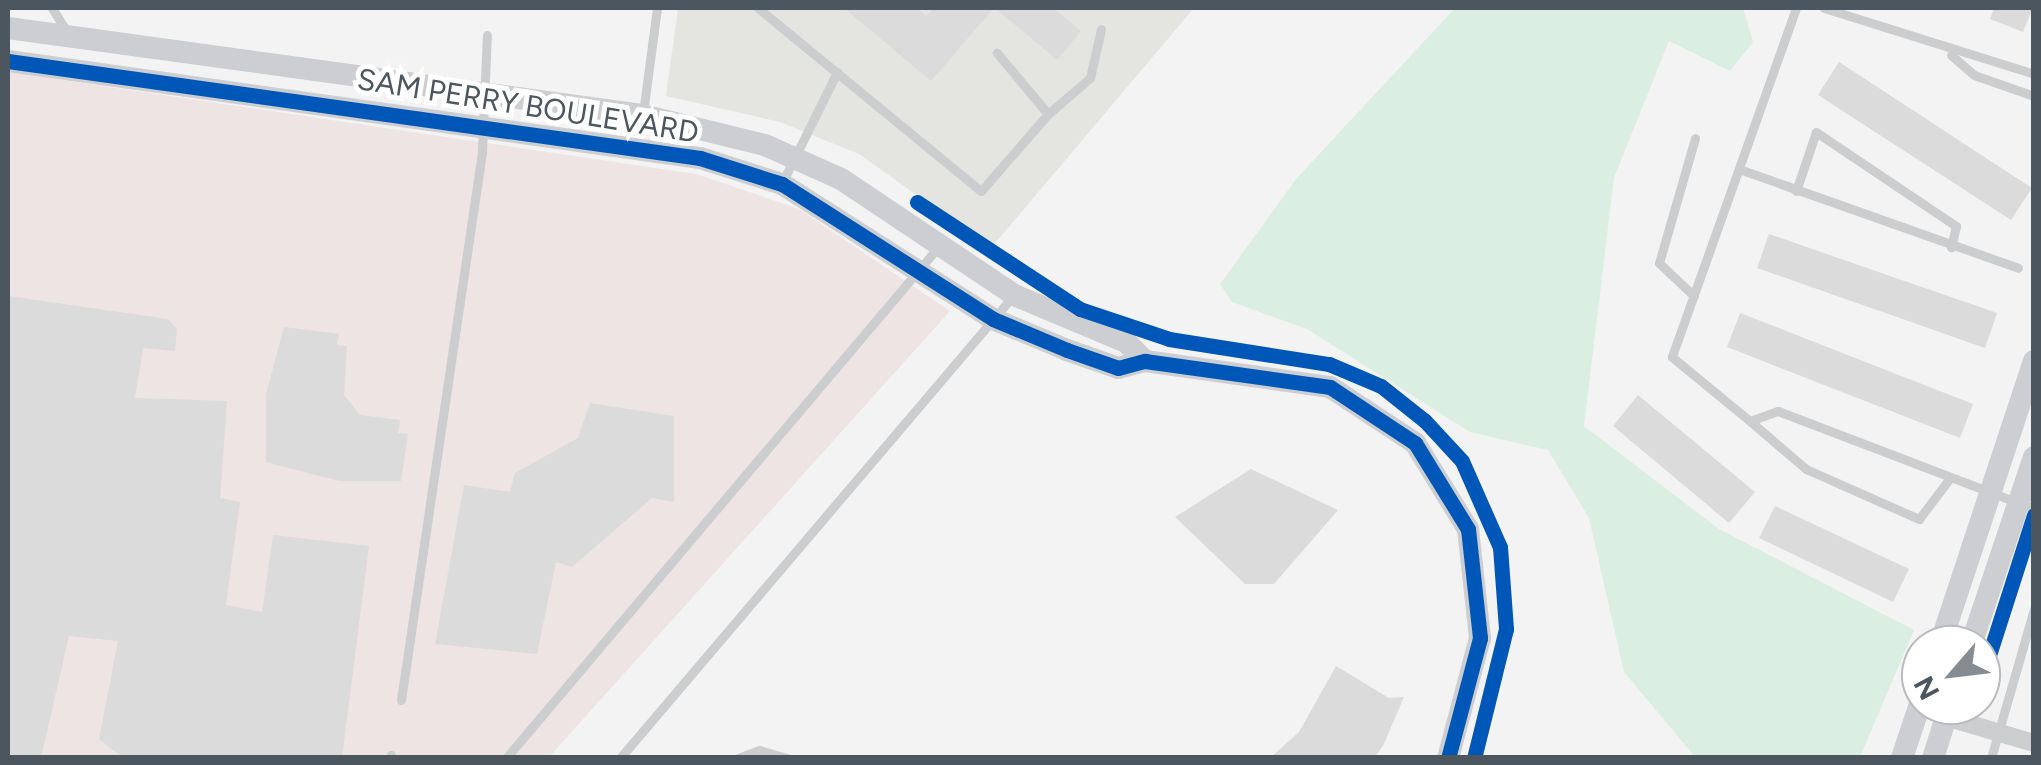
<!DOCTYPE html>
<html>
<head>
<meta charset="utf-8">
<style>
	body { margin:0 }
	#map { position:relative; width:2041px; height:765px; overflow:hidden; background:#f3f3f3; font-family:Figtree,sans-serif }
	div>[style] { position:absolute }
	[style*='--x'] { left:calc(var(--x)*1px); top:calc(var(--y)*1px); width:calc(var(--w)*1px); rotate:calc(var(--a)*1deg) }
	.commercial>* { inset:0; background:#e4e4e1 }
	.medical>* { inset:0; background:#ede4e3 }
	.green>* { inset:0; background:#daefe2 }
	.building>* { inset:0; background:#dbdbdc }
	.lane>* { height:9px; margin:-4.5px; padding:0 4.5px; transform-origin:4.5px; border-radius:4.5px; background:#cbcdce }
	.street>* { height:18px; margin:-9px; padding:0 9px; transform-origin:9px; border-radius:9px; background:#cbcdce }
	.secondary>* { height:22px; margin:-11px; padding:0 11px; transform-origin:11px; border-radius:11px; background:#ccced1 }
	.cycleway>* { height:15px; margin:-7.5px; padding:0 7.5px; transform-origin:7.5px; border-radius:7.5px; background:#0057b8 }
	span { translate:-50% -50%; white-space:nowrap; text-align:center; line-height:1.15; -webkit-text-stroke:10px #fff; paint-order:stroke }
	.street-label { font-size:30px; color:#4b565e }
	.frame { position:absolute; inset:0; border:10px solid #4b565e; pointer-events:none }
	.north { position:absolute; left:1901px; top:625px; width:100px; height:100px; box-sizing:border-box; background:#fff; border:2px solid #b7bbbf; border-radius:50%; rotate:242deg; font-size:28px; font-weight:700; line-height:40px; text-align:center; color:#4b565e }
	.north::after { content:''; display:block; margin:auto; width:35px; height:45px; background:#868d92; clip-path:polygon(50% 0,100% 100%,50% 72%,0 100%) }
</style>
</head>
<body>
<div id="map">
	<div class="commercial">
		<div style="clip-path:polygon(678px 8px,1194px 8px,991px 248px,859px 154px,780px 122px,666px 96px)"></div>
	</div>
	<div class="medical">
		<div style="clip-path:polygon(8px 72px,696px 174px,799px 209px,950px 311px,549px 757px,8px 757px)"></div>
	</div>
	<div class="green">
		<div style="clip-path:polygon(1455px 8px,1743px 8px,1753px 42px,1730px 71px,1669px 41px,1614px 178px,1584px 426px,1719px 529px,1914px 630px,1860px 757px,1695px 757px,1624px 672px,1589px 518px,1548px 450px,1470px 432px,1307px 329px,1232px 302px,1220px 284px,1296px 179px)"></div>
	</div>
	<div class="building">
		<div style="clip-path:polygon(844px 8px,917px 8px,926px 16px,934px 8px,994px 8px,931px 81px)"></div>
		<div style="clip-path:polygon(995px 8px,1053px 8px,1081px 31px,1057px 60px)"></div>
		<div style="clip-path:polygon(1994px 8px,2033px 8px,2023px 32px,1990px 19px)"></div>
		<div style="clip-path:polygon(1839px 62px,2032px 188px,2011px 220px,1818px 95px)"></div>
		<div style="clip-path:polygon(1769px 234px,1997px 313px,1985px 348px,1757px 268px)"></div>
		<div style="clip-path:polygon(8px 296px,168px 319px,177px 329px,175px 351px,143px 348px,135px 398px,227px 401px,220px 498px,240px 502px,226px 605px,262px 612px,273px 535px,369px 546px,342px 758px,123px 758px,99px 739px,118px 641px,69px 636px,41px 758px,8px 758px)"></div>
		<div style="clip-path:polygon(1740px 313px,1973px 404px,1960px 438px,1727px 347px)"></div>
		<div style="clip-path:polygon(284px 327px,339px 334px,337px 345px,347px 346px,344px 395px,360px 415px,400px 420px,398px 433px,408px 434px,401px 481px,339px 481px,266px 462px,266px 394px)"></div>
		<div style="clip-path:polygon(1638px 395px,1755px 492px,1729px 523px,1613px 426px)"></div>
		<div style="clip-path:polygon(590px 403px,674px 416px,674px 502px,652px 498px,572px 567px,556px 562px,537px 654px,435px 644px,464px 485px,510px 492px,515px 473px,578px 438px)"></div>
		<div style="clip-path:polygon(1251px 469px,1338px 510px,1274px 584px,1245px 584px,1175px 517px)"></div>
		<div style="clip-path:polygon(1775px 506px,1909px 569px,1893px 602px,1759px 538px)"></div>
		<div style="clip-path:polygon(1336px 666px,1389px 698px,1404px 697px,1383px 746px,1374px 758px,1270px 758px,1299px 732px)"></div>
	</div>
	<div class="lane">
		<div style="--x:52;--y:8;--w:32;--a:58"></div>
		<div style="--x:758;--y:8;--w:288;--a:39.4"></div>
		<div style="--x:981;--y:191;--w:102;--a:-49"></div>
		<div style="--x:1048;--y:114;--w:80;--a:-129.9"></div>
		<div style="--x:1796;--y:8;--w:370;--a:109.6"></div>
		<div style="--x:1672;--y:357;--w:101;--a:39.4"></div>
		<div style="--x:1750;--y:421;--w:30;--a:-20"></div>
		<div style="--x:1778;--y:411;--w:274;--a:20.9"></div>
		<div style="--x:1824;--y:8;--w:220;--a:17.4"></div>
		<div style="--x:1951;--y:55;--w:30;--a:41"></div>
		<div style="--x:1974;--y:75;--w:64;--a:19.3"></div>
		<div style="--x:643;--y:113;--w:106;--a:-82.4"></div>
		<div style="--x:1048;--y:114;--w:55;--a:-40.6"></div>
		<div style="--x:1090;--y:78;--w:50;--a:-77.3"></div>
		<div style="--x:1739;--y:169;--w:296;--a:19.5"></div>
		<div style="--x:783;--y:181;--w:122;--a:-63.6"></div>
		<div style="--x:1796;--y:191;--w:62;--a:-71.3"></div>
		<div style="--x:1816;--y:132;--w:169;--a:33.9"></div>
		<div style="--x:1956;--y:226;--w:22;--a:103"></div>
		<div style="--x:1694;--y:296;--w:48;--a:-136.7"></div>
		<div style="--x:1659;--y:263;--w:130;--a:-73.9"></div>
		<div style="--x:1750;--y:421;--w:74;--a:40.6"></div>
		<div style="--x:1806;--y:469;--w:124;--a:23.9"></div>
		<div style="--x:1919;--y:519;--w:51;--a:-52.9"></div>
		<div style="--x:401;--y:700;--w:554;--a:-81.59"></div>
		<div style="--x:482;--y:152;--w:117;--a:-87.6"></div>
		<div style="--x:391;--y:758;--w:3;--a:-90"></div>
		<div style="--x:506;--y:758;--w:671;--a:-49.78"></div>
		<div style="--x:620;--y:758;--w:605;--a:-49.62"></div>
		<div style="--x:738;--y:758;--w:22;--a:-21"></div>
		<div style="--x:759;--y:750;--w:29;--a:16"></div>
		<div style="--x:1991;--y:758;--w:155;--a:-73.9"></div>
	</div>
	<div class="street">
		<div style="--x:1946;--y:717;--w:92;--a:16.5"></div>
	</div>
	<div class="secondary">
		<div style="--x:8;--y:28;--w:640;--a:7.81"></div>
		<div style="--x:642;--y:115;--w:127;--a:13.7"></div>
		<div style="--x:765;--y:145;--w:83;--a:24.1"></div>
		<div style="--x:841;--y:179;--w:208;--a:33.8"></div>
		<div style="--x:1014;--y:295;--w:121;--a:22.8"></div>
		<div style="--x:1126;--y:342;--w:27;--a:45"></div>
		<div style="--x:8;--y:61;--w:699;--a:7.98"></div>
		<div style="--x:700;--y:158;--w:86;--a:17.6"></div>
		<div style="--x:782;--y:184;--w:250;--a:32.6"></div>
		<div style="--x:993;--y:319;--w:80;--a:22.7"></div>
		<div style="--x:1067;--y:350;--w:54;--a:19.4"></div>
		<div style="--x:1118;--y:368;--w:28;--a:-15"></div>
		<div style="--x:1145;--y:361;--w:187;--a:8"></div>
		<div style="--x:1330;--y:387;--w:102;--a:33.4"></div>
		<div style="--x:1415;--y:443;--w:101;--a:58.4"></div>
		<div style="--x:1468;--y:529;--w:110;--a:83.7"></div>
		<div style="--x:1480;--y:638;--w:124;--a:104.9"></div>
		<div style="--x:1940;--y:645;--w:299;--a:-71.7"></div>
		<div style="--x:1971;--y:645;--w:198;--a:-71.5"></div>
		<div style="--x:1902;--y:758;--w:60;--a:-71.6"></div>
		<div style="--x:1933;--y:758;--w:56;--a:-72.2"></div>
	</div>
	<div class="cycleway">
		<div style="--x:8;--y:61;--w:699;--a:7.98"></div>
		<div style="--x:700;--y:158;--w:86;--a:17.6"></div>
		<div style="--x:782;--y:184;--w:250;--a:32.6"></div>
		<div style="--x:993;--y:319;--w:80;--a:22.7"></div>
		<div style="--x:1067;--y:350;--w:54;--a:19.4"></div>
		<div style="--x:1118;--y:368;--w:28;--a:-15"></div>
		<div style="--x:1145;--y:361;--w:187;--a:8"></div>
		<div style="--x:1330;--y:387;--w:102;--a:33.4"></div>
		<div style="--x:1415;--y:443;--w:101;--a:58.4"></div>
		<div style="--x:1468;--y:529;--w:110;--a:83.7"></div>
		<div style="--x:1480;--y:638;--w:124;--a:104.9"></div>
		<div style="--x:917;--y:202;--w:195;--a:33.3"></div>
		<div style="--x:1080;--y:309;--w:94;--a:18.6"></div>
		<div style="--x:1169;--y:339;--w:162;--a:8.9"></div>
		<div style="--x:1329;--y:364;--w:56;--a:22.9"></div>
		<div style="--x:1381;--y:386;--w:56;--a:38.5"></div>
		<div style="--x:1425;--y:421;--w:54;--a:47.2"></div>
		<div style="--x:1462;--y:461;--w:94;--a:66.2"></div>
		<div style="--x:1500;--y:547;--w:82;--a:85.8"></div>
		<div style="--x:1506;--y:629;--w:133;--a:103.9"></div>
		<div style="--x:1981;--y:680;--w:173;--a:-72.2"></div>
	</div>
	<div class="street-label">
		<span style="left:528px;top:106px;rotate:9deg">SAM PERRY BOULEVARD</span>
	</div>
	<div class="frame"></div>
	<div class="north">N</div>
</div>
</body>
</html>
